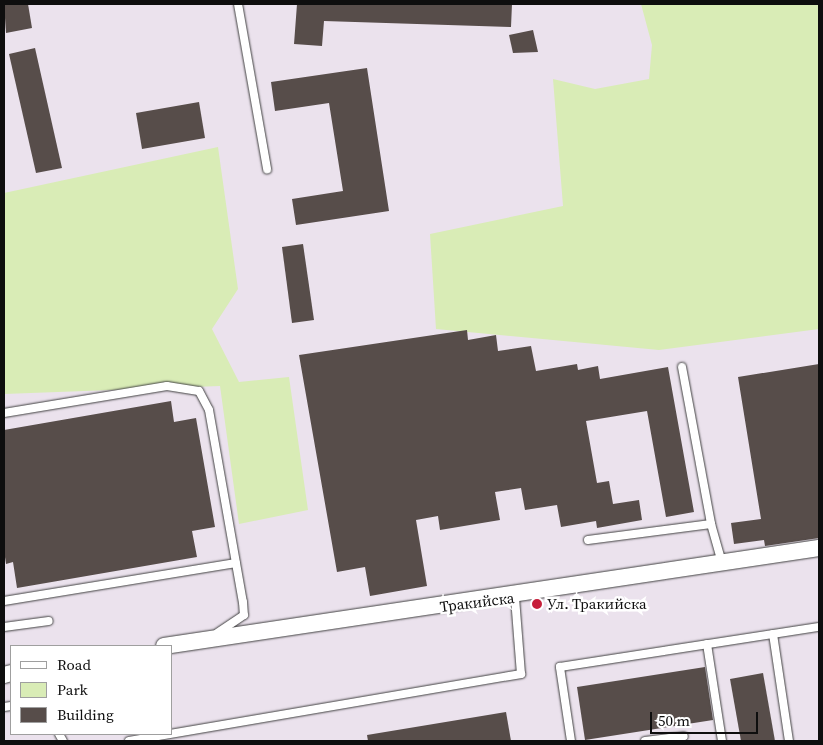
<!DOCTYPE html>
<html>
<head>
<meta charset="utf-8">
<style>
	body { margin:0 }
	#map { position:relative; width:823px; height:745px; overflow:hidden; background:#fffaef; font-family:"Source Serif 4",serif }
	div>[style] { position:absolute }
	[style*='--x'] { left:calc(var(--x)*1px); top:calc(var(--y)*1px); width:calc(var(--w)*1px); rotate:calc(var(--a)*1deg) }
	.industrial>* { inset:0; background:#ebe2ed }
	.green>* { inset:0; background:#d9ecb6 }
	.building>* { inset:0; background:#574d4a }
	.roads { filter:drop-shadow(0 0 1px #414141) drop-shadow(0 0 1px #414141) }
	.service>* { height:8px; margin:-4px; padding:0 4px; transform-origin:4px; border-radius:4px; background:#fff }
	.minor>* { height:16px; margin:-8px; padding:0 8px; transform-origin:8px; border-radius:8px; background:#fff }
	.dots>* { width:14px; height:14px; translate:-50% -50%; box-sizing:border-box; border:2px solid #fff; border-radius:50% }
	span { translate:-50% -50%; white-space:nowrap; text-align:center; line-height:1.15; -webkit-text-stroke:5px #fff; paint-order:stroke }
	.street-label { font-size:15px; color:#0e0e0e }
	.poi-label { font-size:15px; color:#0e0e0e }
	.left { translate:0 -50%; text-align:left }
	.frame { position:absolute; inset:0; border:5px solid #0e0e0e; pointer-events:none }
	.legend { position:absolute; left:10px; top:645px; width:162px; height:90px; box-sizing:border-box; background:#fff; border:1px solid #9f9f9f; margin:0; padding:6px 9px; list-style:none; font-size:15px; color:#0e0e0e }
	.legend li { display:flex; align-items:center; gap:10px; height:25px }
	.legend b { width:25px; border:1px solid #9f9f9f }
	.scale { position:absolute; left:650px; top:712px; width:108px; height:22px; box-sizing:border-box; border:2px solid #0e0e0e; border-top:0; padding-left:6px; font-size:15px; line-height:18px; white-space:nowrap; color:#0e0e0e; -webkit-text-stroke:4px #fff; paint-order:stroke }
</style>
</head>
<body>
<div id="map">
	<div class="industrial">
		<div style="clip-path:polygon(evenodd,4px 4px,819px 4px,819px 741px,4px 741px,4px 4px,11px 646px,171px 646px,171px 734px,11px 734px,11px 646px)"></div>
	</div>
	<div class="green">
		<div style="clip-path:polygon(641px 4px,819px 4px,819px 329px,659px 350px,436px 329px,430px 234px,563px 206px,553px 79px,595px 89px,649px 79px,652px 45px)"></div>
		<div style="clip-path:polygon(218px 147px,238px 289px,212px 329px,239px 382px,289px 377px,308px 510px,239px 524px,220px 386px,4px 394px,4px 193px)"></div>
	</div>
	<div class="building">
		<div style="clip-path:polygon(4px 4px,28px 4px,32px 28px,6px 33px)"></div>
		<div style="clip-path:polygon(297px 4px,512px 4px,511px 27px,324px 21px,322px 46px,294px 44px)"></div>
		<div style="clip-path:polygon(533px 30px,538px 52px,513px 53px,509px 35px)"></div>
		<div style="clip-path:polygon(35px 48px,62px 168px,36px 173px,9px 54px)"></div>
		<div style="clip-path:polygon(367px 68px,389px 211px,296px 225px,292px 199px,343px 191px,329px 103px,275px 111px,271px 82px)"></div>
		<div style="clip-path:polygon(199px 102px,205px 138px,142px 149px,136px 113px)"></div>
		<div style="clip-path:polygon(303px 244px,314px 320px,292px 323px,282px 247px)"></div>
		<div style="clip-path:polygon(467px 330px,468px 340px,496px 335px,498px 351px,531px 346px,536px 371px,577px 364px,578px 370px,598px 366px,600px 379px,668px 367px,694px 512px,666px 517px,647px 411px,586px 421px,597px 483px,609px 481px,613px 504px,639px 500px,642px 520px,597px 528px,596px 521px,561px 527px,557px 505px,525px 510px,521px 488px,495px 492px,500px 520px,440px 530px,438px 516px,416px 520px,427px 586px,370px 596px,365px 567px,337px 572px,299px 355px)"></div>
		<div style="clip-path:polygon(819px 364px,819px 538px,765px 546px,764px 540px,734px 544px,731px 523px,761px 519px,738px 377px)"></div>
		<div style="clip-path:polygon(171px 401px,174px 422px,196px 418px,215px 527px,192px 531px,197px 557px,17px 588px,13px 562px,6px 564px,4px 550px,4px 430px)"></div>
		<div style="clip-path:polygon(705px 667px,713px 720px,585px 740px,577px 687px)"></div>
		<div style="clip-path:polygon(763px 673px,775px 741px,741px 741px,730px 679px)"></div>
		<div style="clip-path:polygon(506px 712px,511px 741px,368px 741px,367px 735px)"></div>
	</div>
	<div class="roads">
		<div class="service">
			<div style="--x:238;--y:4;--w:168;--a:80"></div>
			<div style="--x:682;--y:367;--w:160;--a:79.5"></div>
			<div style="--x:4;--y:413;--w:165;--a:-9.4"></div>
			<div style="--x:167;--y:386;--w:32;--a:9"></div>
			<div style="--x:199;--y:391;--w:21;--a:62"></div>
			<div style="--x:209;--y:410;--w:195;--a:80"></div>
			<div style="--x:243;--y:602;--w:13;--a:86"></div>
			<div style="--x:244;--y:615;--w:32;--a:146"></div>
			<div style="--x:588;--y:540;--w:124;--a:-7.4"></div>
			<div style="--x:711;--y:524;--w:41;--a:74.2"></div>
			<div style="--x:4;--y:601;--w:235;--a:-9.3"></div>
			<div style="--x:4;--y:627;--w:45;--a:-7.6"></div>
			<div style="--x:773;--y:634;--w:108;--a:81.5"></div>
			<div style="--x:707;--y:644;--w:98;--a:81.2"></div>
			<div style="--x:4;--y:707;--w:7;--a:-8"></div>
			<div style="--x:59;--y:734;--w:8;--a:60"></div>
			<div style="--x:129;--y:741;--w:398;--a:-9.7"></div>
			<div style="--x:521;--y:674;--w:77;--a:-94.5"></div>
			<div style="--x:571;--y:741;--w:75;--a:-98.5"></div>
			<div style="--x:560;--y:667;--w:262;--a:-8.8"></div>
			<div style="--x:645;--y:741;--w:39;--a:-7"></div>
		</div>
		<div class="minor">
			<div style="--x:164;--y:646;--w:662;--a:-8.51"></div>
			<div style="--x:4;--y:675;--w:7;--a:-16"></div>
		</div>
	</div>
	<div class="dots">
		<div style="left:537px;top:604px;background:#c61e3a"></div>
	</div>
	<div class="street-label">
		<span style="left:477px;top:602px;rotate:-7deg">Тракийска</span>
	</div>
	<div class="poi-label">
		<span class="left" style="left:547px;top:604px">Ул. Тракийска</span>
	</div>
	<div class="frame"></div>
	<ul class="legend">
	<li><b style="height:6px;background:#fff"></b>Road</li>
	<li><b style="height:14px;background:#d9ecb6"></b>Park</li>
	<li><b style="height:14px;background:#574d4a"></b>Building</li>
	</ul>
	<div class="scale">50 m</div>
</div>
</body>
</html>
